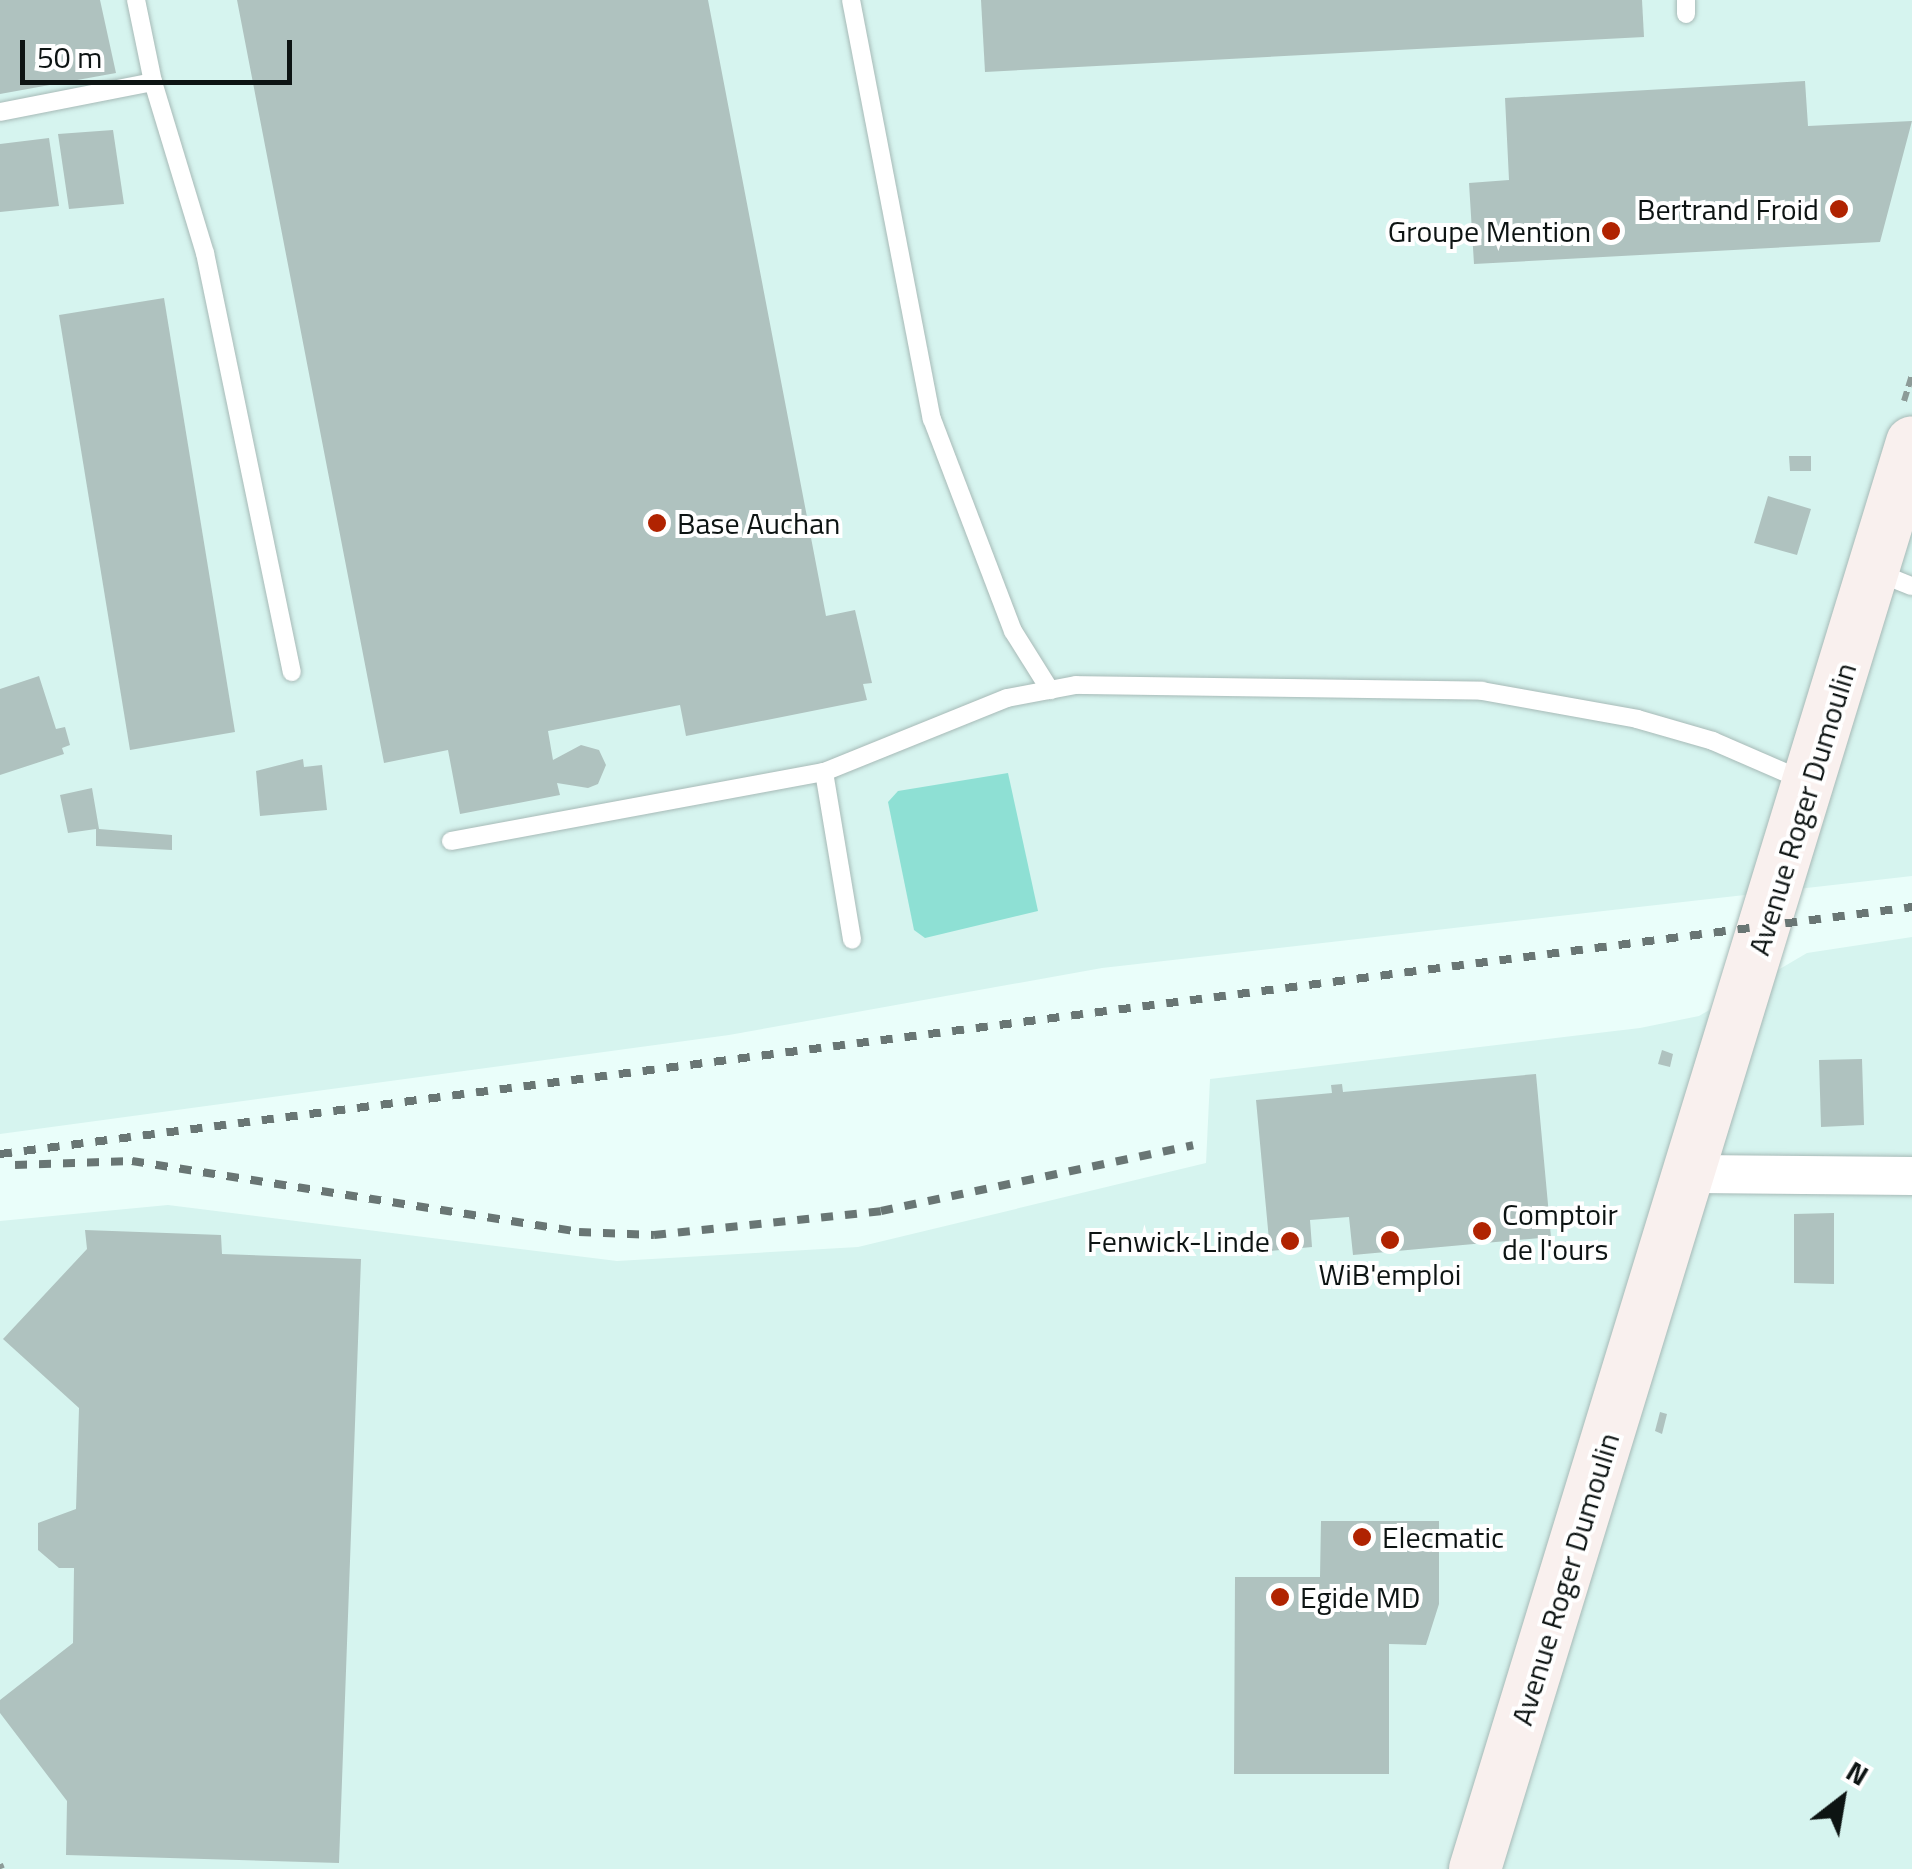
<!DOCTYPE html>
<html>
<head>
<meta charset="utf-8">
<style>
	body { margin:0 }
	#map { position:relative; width:1912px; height:1869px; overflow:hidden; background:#eafefa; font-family:"Titillium Web",sans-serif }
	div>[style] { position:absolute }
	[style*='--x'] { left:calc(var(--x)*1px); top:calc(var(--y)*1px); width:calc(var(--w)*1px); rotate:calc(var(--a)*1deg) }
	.built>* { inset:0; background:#d6f4ef }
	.water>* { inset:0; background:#8ee0d4 }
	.building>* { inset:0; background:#afc2bf }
	.path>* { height:6px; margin-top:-3px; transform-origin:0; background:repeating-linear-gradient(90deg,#8d9b98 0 10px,transparent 0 15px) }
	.roads { filter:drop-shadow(0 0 2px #a7bab7) drop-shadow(0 0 2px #a7bab7) }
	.lane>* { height:18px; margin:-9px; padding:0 9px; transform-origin:9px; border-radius:9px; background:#fff }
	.street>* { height:38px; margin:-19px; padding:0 19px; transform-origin:19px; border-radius:19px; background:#fff }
	.secondary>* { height:52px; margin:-26px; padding:0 26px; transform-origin:26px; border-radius:26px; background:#f9f0ee }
	.rail>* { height:8px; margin-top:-4px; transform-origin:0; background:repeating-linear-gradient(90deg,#697674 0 12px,transparent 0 24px) }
	.dots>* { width:28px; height:28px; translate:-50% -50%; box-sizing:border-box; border:5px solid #fff; border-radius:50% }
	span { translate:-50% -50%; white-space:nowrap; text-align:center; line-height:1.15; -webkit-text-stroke:8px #fff; paint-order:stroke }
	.poi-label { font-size:30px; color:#0d1413 }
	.right { translate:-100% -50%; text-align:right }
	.left { translate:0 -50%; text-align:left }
	.street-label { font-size:30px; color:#0d1413 }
	.north { position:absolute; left:1792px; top:1749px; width:100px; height:100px; -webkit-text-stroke:8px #fff; paint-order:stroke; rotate:31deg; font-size:28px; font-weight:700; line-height:40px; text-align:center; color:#0d1413 }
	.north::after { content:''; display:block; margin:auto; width:35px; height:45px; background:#0d1413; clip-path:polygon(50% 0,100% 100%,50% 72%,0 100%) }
	.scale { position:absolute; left:20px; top:40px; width:272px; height:45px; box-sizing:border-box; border:5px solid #0d1413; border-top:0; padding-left:12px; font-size:30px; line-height:35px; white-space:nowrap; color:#0d1413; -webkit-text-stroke:8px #fff; paint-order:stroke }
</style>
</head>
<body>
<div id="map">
	<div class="built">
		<div style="clip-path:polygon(0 0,1912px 0,1912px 876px,1102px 968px,729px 1035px,0 1134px)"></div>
		<div style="clip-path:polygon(1912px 937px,1912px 1869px,0 1869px,0 1221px,168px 1205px,617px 1261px,858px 1247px,1206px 1163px,1210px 1079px,1640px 1028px,1699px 1016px,1807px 953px)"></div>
	</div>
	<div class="water">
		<div style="clip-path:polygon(1008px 773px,1038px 911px,925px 938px,914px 930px,888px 802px,898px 791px)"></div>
	</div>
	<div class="building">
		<div style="clip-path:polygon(0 0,100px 0,116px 73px,0 94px)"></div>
		<div style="clip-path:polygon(237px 0,708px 0,826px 616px,855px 610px,872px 683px,863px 684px,867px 700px,686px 736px,680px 705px,548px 731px,553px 760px,581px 745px,599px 750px,606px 765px,598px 784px,588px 788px,557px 783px,560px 795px,460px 814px,448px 750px,384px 763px)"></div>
		<div style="clip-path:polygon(981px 0,1642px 0,1644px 37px,985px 72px)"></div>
		<div style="clip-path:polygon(1805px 81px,1808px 126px,1912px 121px,1880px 242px,1474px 264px,1469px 183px,1509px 180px,1505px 98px)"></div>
		<div style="clip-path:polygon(113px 130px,124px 204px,69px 209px,58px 134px)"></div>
		<div style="clip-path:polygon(49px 138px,59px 206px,0 212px,0 144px)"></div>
		<div style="clip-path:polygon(164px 298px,235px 732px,130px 750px,59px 315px)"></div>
		<div style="clip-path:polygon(1789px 456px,1811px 456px,1811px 471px,1790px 471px)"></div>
		<div style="clip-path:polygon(1768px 496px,1811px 509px,1797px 555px,1754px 543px)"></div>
		<div style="clip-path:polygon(39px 676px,56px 729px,65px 727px,70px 745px,62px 748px,64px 754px,0 775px,0 689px)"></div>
		<div style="clip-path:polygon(303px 759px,304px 767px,322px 765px,327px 810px,260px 816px,256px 771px)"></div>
		<div style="clip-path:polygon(92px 788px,99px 829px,172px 835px,172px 850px,96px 846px,96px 829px,68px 833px,60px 795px)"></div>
		<div style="clip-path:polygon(1662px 1050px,1673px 1054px,1670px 1067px,1658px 1064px)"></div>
		<div style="clip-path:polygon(1862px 1059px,1864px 1125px,1821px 1127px,1819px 1060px)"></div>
		<div style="clip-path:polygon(1536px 1074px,1551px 1237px,1353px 1255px,1349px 1217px,1310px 1220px,1312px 1247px,1270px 1251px,1256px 1100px,1332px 1093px,1331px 1085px,1342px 1084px,1343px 1092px)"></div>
		<div style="clip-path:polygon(1834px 1213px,1834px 1284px,1794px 1283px,1794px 1214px)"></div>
		<div style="clip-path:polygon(85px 1230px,221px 1235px,222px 1254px,361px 1259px,339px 1863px,66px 1855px,67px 1801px,0 1713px,0 1700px,73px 1643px,74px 1568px,59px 1568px,38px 1550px,38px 1523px,76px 1509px,79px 1408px,3px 1339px,87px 1249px)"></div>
		<div style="clip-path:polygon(1660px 1412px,1667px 1414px,1662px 1434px,1655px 1431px)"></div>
		<div style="clip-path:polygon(1321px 1521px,1439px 1521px,1439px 1604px,1426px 1645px,1389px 1644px,1389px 1774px,1234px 1774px,1235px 1577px,1320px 1577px)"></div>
	</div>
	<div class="path">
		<div style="--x:1904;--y:401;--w:28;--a:-73"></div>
		<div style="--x:0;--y:1864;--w:5;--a:68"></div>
	</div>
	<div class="roads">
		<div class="lane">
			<div style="--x:851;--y:0;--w:427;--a:79.1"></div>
			<div style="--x:932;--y:419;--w:227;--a:69.1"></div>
			<div style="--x:1013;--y:631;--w:70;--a:57.9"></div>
			<div style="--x:1686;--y:0;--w:14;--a:90"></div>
			<div style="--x:153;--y:82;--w:179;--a:73.1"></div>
			<div style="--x:205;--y:253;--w:428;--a:78.3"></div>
			<div style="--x:0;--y:112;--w:156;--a:-11.1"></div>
			<div style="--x:153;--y:82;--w:84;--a:-101.7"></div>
			<div style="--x:1879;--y:573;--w:35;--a:22"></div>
			<div style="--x:824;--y:772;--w:170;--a:80.5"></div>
			<div style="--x:451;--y:841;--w:379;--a:-10.5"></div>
			<div style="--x:824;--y:772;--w:197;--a:-22"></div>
			<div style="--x:1007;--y:698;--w:70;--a:-10.7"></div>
			<div style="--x:1076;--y:685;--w:406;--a:0.8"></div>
			<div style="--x:1482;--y:691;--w:158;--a:10.2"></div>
			<div style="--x:1637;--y:719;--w:79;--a:16.1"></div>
			<div style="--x:1713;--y:741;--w:100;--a:23.5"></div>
		</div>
		<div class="street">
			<div style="--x:1691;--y:1174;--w:221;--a:0.5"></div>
		</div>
		<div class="secondary">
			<div style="--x:1475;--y:1869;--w:1492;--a:-72.97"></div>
		</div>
	</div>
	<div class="rail">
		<div style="--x:0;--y:1154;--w:1928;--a:-7.36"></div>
		<div style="--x:15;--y:1165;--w:117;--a:-2"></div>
		<div style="--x:132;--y:1161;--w:453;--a:9"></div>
		<div style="--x:579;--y:1232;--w:75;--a:2.3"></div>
		<div style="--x:654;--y:1235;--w:228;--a:-6"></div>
		<div style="--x:881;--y:1211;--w:319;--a:-11.9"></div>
	</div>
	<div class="dots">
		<div style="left:1839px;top:209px;background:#b02301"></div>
		<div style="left:1611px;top:231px;background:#b02301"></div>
		<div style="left:657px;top:523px;background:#b02301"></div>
		<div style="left:1482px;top:1231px;background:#b02301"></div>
		<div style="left:1390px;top:1240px;background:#b02301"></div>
		<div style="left:1290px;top:1241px;background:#b02301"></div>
		<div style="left:1362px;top:1537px;background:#b02301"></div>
		<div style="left:1280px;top:1597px;background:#b02301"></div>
	</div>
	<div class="poi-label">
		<span class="right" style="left:1819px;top:209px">Bertrand Froid</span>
		<span class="right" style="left:1591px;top:231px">Groupe Mention</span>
		<span class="left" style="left:677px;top:523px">Base Auchan</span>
		<span class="left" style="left:1502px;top:1231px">Comptoir<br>de l'ours</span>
		<span class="right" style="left:1270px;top:1241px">Fenwick-Linde</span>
		<span style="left:1390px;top:1274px">WiB'emploi</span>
		<span class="left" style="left:1382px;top:1537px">Elecmatic</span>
		<span class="left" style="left:1300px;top:1597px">Egide MD</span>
	</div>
	<div class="street-label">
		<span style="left:1802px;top:809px;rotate:-73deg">Avenue Roger Dumoulin</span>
		<span style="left:1565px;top:1579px;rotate:-73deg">Avenue Roger Dumoulin</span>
	</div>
	<div class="north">N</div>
	<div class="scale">50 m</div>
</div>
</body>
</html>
